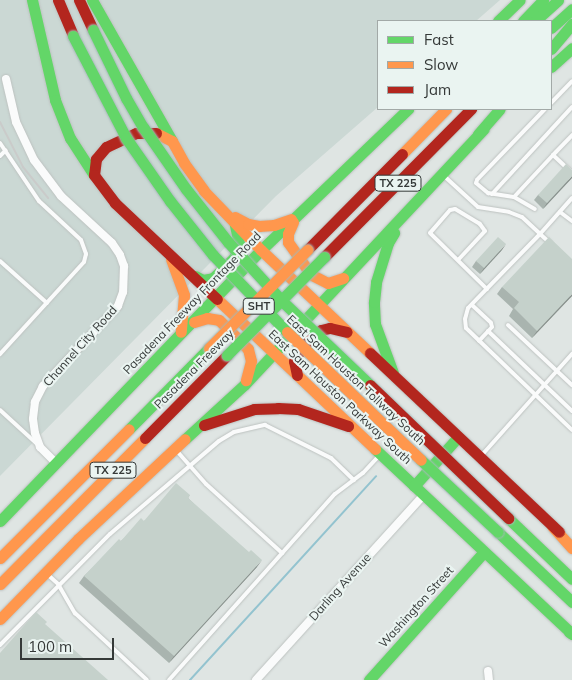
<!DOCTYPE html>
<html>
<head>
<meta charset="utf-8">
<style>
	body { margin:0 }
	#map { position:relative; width:572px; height:680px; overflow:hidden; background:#dfe5e3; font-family:Mulish,sans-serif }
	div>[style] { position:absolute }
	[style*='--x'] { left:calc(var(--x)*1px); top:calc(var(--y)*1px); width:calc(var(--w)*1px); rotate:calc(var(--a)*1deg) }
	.built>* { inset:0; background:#cbd8d4 }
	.stream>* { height:2px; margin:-1px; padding:0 1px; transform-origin:1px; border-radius:1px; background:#93c3cf }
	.roads { filter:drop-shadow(0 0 1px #bdc2c0) drop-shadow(0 0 1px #bdc2c0) }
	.lane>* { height:4px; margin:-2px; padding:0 2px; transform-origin:2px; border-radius:2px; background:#fafbfb }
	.street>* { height:8px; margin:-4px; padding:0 4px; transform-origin:4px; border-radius:4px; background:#fafbfb }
	.fast>* { height:11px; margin:-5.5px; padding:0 5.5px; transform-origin:5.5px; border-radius:5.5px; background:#63d668 }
	.slow>* { height:11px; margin:-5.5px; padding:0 5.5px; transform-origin:5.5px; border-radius:5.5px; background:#ff974d }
	.jam>* { height:11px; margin:-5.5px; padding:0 5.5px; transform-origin:5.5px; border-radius:5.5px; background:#b3261e }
	.rail>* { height:2px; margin:-1px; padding:0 1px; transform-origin:1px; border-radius:1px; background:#cacbca }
	.bridges { filter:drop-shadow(0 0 1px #a6b8b7) drop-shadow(0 0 1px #a6b8b7) }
	.fast-bridge>* { height:11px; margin:-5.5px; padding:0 5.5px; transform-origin:5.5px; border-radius:5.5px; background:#63d668 }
	.slow-bridge>* { height:11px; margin:-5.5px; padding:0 5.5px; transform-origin:5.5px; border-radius:5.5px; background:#ff974d }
	.jam-bridge>* { height:11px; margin:-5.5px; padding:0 5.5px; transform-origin:5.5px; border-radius:5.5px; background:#b3261e }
	.wall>* { inset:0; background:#a9b4af }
	.shaded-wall>* { inset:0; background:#8a928e }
	.building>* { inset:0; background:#c5d1cb }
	span { translate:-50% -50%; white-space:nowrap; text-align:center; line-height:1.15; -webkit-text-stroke:4px #eaf4f1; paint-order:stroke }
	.shield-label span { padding:1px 4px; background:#eaf4f1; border:1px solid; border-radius:4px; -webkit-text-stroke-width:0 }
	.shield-label { font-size:11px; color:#353938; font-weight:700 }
	.street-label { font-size:12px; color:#353938 }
	.legend { position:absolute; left:377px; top:20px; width:175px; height:90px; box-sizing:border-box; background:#eaf4f1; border:1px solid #a2a9a7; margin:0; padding:6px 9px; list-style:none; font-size:15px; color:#353938 }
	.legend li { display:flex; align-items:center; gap:10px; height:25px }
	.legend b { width:25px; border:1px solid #a2a9a7 }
	.scale { position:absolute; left:20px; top:638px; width:94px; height:22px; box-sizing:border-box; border:2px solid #353938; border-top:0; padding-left:6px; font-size:15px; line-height:18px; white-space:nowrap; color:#353938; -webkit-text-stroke:4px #eaf4f1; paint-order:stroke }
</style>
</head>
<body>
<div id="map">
	<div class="built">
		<div style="clip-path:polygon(0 0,500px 0,476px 21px,378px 21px,378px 107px,276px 196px,0 476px)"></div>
	</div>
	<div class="stream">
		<div style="--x:190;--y:680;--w:276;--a:-47.6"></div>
	</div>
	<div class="roads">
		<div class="lane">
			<div style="--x:551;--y:103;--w:30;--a:-46"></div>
			<div style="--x:545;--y:109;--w:98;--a:133.8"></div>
			<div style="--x:477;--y:180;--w:3;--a:108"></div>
			<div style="--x:476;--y:183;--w:16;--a:40"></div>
			<div style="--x:488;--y:193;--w:26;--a:9"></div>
			<div style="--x:514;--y:197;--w:57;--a:-47.1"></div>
			<div style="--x:553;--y:155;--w:26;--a:43"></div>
			<div style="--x:0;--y:143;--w:70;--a:56.1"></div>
			<div style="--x:39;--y:201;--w:57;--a:42.9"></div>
			<div style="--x:81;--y:240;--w:15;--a:70"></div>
			<div style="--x:86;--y:254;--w:8;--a:104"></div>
			<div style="--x:84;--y:262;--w:125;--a:132.4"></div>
			<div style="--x:553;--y:155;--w:28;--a:-46"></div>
			<div style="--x:0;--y:156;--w:8;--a:-45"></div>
			<div style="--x:443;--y:175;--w:47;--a:42.4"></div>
			<div style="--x:478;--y:207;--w:31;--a:9"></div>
			<div style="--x:509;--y:212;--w:14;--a:21"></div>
			<div style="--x:522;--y:217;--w:25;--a:43"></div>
			<div style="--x:540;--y:234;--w:48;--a:-48.4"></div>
			<div style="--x:492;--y:194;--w:118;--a:-47.4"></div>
			<div style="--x:514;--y:197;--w:24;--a:30"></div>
			<div style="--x:560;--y:212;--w:15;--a:37"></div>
			<div style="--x:550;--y:243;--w:13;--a:-138"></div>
			<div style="--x:540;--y:234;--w:103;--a:134.2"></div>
			<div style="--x:468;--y:308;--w:11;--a:105"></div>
			<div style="--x:465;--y:319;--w:9;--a:84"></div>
			<div style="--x:466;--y:328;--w:147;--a:43.9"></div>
			<div style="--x:459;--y:259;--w:38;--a:-47"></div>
			<div style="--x:485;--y:231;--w:9;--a:-126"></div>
			<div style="--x:480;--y:224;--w:29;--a:-149"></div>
			<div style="--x:455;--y:209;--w:5;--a:169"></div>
			<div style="--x:450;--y:210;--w:30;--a:131"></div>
			<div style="--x:430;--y:233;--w:80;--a:44.5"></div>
			<div style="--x:0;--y:261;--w:63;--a:41.8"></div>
			<div style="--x:472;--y:305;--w:26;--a:43"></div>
			<div style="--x:491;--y:323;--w:4;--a:76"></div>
			<div style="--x:492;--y:327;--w:19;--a:133"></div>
			<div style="--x:508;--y:325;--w:88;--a:43.2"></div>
			<div style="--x:488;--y:331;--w:116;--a:43.6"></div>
			<div style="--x:0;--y:410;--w:49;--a:42.5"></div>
			<div style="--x:176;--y:450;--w:45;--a:48.6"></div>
			<div style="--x:206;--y:484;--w:103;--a:42.2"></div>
			<div style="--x:481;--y:456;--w:137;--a:-48.3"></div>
			<div style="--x:47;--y:574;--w:15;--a:42"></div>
			<div style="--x:58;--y:584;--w:34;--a:60"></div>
			<div style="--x:75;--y:613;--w:98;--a:42.9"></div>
			<div style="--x:0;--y:645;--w:156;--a:-45.3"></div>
			<div style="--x:110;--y:534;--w:143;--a:-40.5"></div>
			<div style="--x:219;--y:441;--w:17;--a:-31"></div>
			<div style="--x:234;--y:432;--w:32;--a:-13"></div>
			<div style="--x:265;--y:425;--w:74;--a:26.6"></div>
			<div style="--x:331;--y:458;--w:32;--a:44"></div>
			<div style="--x:169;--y:680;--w:249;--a:-48.3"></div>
			<div style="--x:335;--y:494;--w:35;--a:-37"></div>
			<div style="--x:363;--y:473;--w:26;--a:-47"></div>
		</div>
		<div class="street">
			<div style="--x:6;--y:79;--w:44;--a:76.9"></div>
			<div style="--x:16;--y:122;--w:42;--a:64.7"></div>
			<div style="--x:34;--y:160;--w:45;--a:53.1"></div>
			<div style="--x:61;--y:196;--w:69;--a:42.7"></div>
			<div style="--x:112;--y:243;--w:14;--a:56"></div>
			<div style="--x:120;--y:255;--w:12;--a:70"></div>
			<div style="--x:124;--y:266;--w:26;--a:92"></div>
			<div style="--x:123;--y:292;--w:15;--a:110"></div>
			<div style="--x:118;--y:306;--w:110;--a:133.2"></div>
			<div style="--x:43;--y:386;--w:18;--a:117"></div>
			<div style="--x:35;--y:402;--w:17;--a:97"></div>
			<div style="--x:33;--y:419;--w:14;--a:82"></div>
			<div style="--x:35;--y:433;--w:15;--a:70"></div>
			<div style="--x:40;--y:447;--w:23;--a:45"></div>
			<div style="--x:488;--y:671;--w:9;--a:84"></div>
			<div style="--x:256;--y:680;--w:250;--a:-47.8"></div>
		</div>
		<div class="fast">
			<div style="--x:32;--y:0;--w:103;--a:77"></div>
			<div style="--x:55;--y:100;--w:41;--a:68.5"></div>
			<div style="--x:70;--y:138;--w:44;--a:57"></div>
			<div style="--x:92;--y:0;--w:162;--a:60.4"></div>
			<div style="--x:498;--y:21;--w:30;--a:-44"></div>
			<div style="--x:523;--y:21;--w:29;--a:-46"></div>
			<div style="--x:535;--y:21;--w:31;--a:-42"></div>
			<div style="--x:551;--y:28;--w:28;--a:-42"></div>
			<div style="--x:551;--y:49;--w:33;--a:-50"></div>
			<div style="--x:551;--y:67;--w:28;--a:-42"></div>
			<div style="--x:478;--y:134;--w:33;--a:-49"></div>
			<div style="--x:195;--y:276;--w:9;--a:27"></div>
			<div style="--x:203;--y:280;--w:10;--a:-11"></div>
			<div style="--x:213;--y:278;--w:29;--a:-44"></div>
			<div style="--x:234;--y:258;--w:15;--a:-70"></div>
			<div style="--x:239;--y:244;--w:24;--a:-102"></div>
			<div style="--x:393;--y:373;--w:52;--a:-110.2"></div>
			<div style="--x:375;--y:324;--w:22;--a:-93"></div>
			<div style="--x:374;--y:302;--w:20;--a:-84"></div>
			<div style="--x:376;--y:282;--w:41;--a:-72.9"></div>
			<div style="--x:388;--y:243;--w:12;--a:-59"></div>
			<div style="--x:129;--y:429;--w:114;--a:-45.4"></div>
			<div style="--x:185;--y:439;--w:81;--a:-42.5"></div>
			<div style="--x:245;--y:384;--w:349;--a:-46.9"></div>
			<div style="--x:375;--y:449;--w:270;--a:43.2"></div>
			<div style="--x:414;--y:486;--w:66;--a:-48.1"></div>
			<div style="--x:508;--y:518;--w:88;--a:43.6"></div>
			<div style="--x:0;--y:521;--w:376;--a:-46.1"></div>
			<div style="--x:261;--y:250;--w:204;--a:-43.8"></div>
			<div style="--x:498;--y:532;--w:102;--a:43.4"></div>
			<div style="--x:569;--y:632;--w:4;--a:34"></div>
			<div style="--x:369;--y:680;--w:172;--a:-48.1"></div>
		</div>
		<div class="slow">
			<div style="--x:156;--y:133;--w:18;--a:27"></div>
			<div style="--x:172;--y:141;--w:25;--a:61"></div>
			<div style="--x:184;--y:163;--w:34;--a:54"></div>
			<div style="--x:204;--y:191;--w:82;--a:46"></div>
			<div style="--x:261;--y:250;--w:150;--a:43.4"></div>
			<div style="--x:402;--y:154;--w:63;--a:-45.6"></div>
			<div style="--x:235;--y:217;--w:15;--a:28"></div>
			<div style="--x:248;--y:224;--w:11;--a:10"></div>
			<div style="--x:259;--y:226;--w:15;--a:-4"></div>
			<div style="--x:274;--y:225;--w:18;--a:-19"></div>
			<div style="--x:293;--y:222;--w:13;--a:113"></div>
			<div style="--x:288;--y:234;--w:8;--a:90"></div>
			<div style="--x:288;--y:242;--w:39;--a:55"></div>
			<div style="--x:310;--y:274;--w:20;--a:27"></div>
			<div style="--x:328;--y:283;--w:16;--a:-18"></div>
			<div style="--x:171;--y:259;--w:38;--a:70"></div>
			<div style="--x:184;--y:295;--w:37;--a:95"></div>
			<div style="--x:217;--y:299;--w:218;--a:43.5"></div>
			<div style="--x:194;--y:322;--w:14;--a:-17"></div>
			<div style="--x:207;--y:318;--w:12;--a:9"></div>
			<div style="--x:219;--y:320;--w:41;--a:45"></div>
			<div style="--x:248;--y:349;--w:12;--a:76"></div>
			<div style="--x:251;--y:361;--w:20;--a:105"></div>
			<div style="--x:552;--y:526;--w:30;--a:48"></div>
			<div style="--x:0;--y:558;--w:182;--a:-45"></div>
			<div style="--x:0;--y:584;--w:206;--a:-45.2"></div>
			<div style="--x:0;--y:619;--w:112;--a:-45.7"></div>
			<div style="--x:78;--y:539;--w:146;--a:-43.1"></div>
		</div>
		<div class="jam">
			<div style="--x:58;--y:0;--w:39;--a:67"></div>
			<div style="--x:79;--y:0;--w:33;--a:65"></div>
			<div style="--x:156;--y:133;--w:20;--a:180"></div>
			<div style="--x:136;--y:133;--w:33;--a:155"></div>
			<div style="--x:106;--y:147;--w:16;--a:130"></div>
			<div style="--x:96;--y:159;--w:16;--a:97"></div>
			<div style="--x:94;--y:175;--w:35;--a:53"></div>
			<div style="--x:115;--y:203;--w:140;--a:43.3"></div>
			<div style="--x:307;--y:250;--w:135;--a:-45.3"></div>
			<div style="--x:324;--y:257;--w:209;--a:-45.2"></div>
			<div style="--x:370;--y:353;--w:260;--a:43.4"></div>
			<div style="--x:297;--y:375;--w:14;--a:-102"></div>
			<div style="--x:294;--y:361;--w:16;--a:-60"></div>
			<div style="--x:302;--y:347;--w:25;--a:-42"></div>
			<div style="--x:321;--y:330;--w:9;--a:-13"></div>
			<div style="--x:330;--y:328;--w:17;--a:13"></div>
			<div style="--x:204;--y:425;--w:52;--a:-17.7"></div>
			<div style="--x:254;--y:409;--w:24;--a:-2"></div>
			<div style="--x:278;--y:408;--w:20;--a:3"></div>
			<div style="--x:298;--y:409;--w:53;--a:18.8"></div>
			<div style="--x:145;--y:438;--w:117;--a:-45.3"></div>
		</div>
	</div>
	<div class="rail">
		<div style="--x:0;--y:122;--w:51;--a:62.9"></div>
		<div style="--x:23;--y:167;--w:40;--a:51"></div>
	</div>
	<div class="bridges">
		<div class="fast-bridge">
			<div style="--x:93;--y:30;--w:76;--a:64.1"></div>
			<div style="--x:126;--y:98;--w:34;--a:60"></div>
			<div style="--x:143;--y:127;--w:75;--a:55.3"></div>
			<div style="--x:186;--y:189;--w:68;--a:51.6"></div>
			<div style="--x:228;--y:242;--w:80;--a:47.5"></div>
			<div style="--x:282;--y:301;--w:122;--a:43.7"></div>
			<div style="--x:73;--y:36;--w:115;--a:62.5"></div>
			<div style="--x:126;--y:138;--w:77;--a:55.1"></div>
			<div style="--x:170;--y:201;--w:69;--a:51.5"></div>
			<div style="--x:213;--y:255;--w:107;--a:46.1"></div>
			<div style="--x:227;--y:355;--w:138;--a:-45.3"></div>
			<div style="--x:421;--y:460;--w:105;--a:43.1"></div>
		</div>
		<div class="slow-bridge">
			<div style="--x:287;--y:332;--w:185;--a:43.7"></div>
			<div style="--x:209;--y:348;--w:139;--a:-45"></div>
		</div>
		<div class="jam-bridge">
			<div style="--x:370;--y:385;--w:192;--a:43.9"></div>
		</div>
	</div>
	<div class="wall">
		<div style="clip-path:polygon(572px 178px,543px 209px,534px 200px,538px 195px)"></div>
		<div style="clip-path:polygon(502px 250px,480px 274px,472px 267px,476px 261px)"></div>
		<div style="clip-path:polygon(502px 287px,572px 296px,532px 338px,509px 316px,513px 309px,497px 294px)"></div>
		<div style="clip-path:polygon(190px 495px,188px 498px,257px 567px,169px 663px,79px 583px,84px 576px,121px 541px,144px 521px)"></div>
	</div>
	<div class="shaded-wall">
		<div style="clip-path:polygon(572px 176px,572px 178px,543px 209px,547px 203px)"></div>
		<div style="clip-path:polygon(506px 244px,502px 250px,480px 274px,484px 268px)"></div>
		<div style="clip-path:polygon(572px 294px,572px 296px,532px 338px,537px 331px)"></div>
		<div style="clip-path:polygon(262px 560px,257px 567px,169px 663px,174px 656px)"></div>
	</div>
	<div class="building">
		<div style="clip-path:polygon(566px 164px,572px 170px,572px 176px,547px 203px,538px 195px)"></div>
		<div style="clip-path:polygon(498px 237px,506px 244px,484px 268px,476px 261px)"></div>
		<div style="clip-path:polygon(549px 237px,572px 259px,572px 294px,537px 331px,514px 308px,519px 302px,502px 287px)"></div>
		<div style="clip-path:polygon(176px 483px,190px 495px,188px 498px,249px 552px,251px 550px,262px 560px,174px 656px,84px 576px,119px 539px,121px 541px,141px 518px,144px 521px)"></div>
		<div style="clip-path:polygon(36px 612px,47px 622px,45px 624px,108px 680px,0 680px,0 653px)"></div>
	</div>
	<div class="shield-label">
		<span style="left:398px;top:183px">TX 225</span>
		<span style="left:259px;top:306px">SHT</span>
		<span style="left:113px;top:470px">TX 225</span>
	</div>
	<div class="street-label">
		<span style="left:192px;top:303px;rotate:-46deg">Pasadena Freeway Frontage Road</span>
		<span style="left:80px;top:346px;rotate:-48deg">Channel City Road</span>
		<span style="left:194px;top:369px;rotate:-45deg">Pasadena Freeway</span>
		<span style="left:356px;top:380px;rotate:43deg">East Sam Houston Tollway South</span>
		<span style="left:340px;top:397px;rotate:43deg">East Sam Houston Parkway South</span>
		<span style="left:340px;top:587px;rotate:-48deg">Darling Avenue</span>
		<span style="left:416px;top:607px;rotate:-48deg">Washington Street</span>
	</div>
	<ul class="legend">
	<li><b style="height:6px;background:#63d668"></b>Fast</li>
	<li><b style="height:6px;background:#ff974d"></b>Slow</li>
	<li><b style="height:6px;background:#b3261e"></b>Jam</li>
	</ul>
	<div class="scale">100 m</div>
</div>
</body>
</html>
